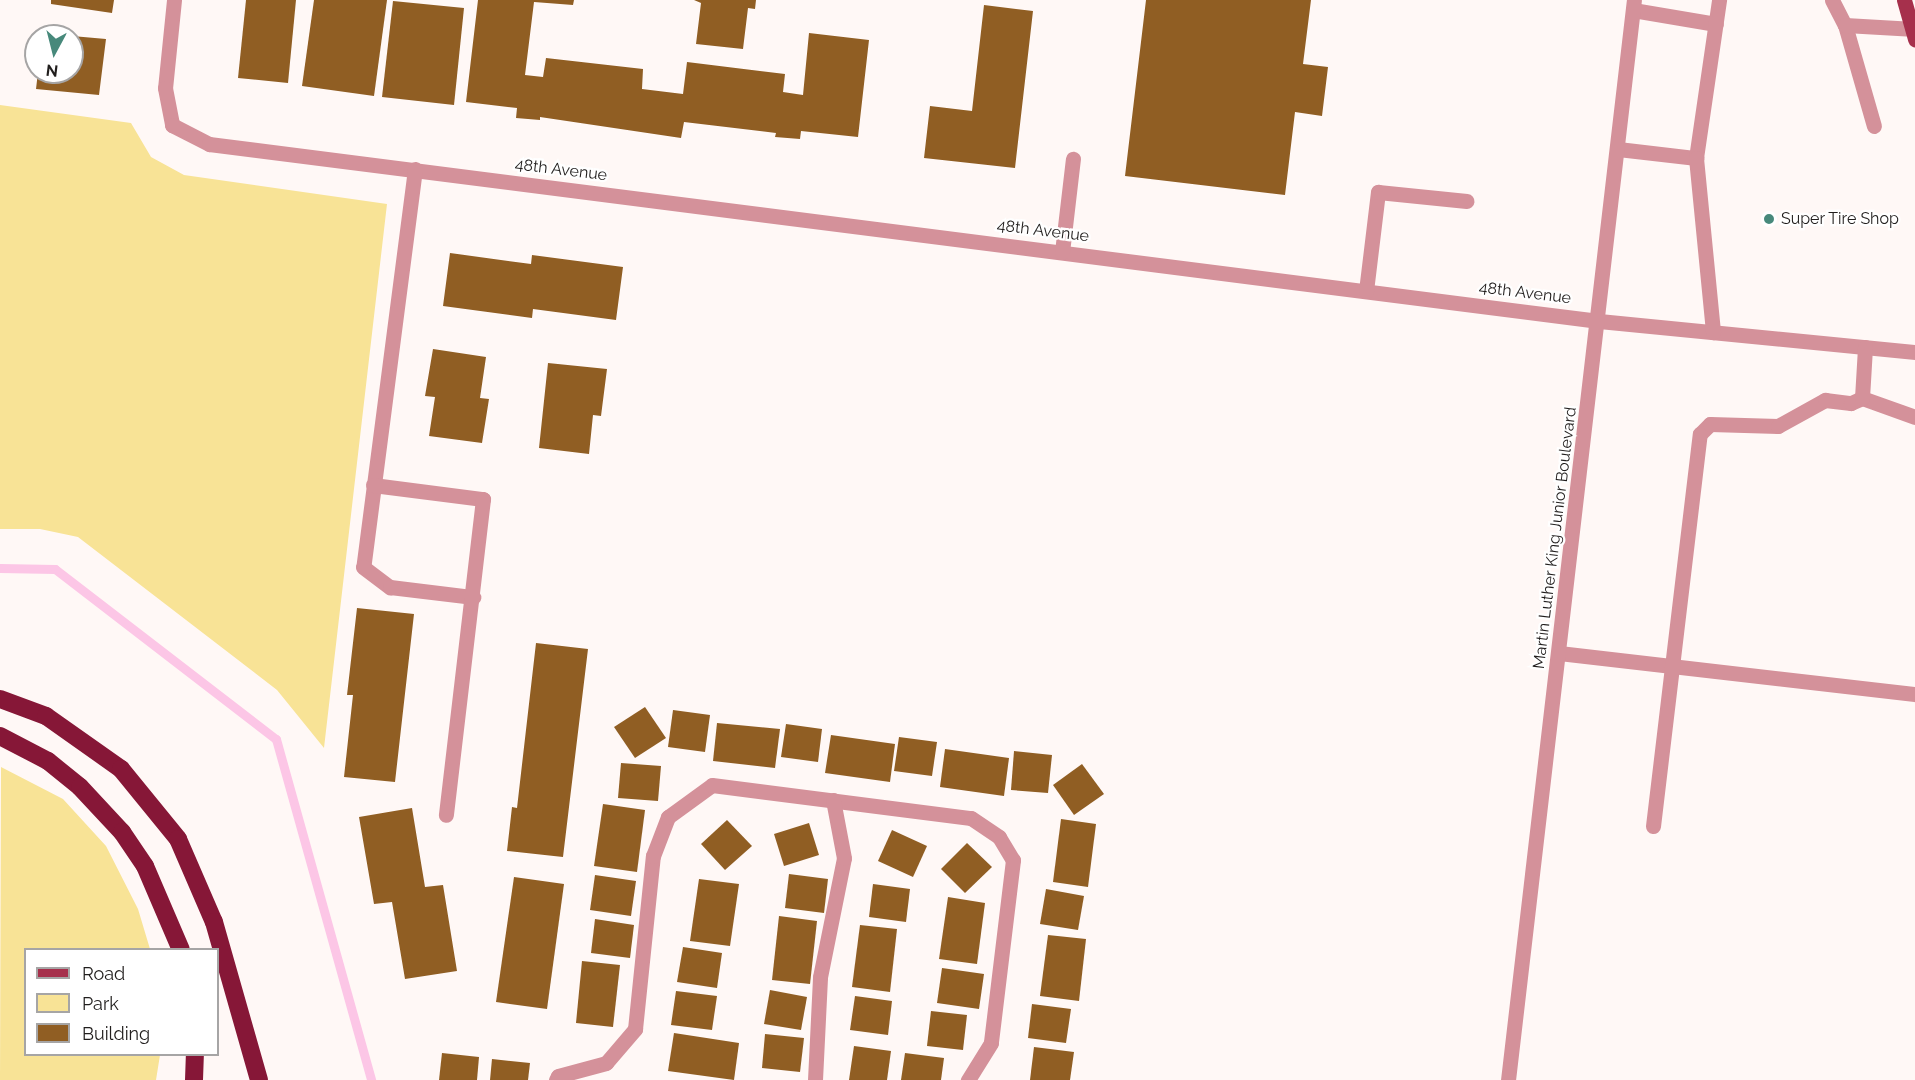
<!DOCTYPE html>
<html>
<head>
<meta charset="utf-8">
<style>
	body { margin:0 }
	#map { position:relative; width:1915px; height:1080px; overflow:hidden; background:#fff8f6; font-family:Raleway,sans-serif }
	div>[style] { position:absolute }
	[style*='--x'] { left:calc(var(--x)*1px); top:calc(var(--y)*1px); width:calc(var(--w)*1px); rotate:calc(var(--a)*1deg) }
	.green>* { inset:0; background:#f8e396 }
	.stream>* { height:9px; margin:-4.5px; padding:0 4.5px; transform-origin:4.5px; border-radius:4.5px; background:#fcc6e6 }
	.building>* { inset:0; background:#905e23 }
	.minor>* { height:15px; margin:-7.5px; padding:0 7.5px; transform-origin:7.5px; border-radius:7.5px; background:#d4919a }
	.major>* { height:15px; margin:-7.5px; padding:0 7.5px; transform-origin:7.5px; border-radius:7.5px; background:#a6304c }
	.highway>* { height:18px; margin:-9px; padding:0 9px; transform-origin:9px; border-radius:9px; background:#861737 }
	.dots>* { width:16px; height:16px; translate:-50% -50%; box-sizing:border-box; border:3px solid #fff; border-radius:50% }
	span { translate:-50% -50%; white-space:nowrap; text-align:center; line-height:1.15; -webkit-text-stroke:4.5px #fff; paint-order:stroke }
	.street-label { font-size:16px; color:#211e1d }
	.poi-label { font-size:16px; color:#211e1d }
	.left { translate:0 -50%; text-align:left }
	.legend { position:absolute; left:24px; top:948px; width:195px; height:108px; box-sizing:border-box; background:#fff; border:2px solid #a6a5a5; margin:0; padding:8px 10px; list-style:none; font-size:18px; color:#211e1d }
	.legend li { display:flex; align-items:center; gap:12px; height:30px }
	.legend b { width:30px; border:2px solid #a6a5a5 }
	.north { position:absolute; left:24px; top:24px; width:60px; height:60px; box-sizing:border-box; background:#fff; border:2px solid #a6a5a5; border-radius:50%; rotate:187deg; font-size:16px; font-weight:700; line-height:24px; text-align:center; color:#211e1d }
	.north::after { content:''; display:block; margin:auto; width:21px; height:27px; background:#47897b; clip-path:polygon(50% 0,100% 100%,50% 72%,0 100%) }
</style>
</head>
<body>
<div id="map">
	<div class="green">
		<div style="clip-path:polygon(0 105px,131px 123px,151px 157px,184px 175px,387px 204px,324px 748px,277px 690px,78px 537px,40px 529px,0 529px)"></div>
		<div style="clip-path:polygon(1px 767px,63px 799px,106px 846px,138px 909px,150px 949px,26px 950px,26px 1054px,160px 1055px,156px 1080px,0 1080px)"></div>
	</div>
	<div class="stream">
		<div style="--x:0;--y:568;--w:55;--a:1"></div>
		<div style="--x:55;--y:569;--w:279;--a:37.6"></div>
		<div style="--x:276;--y:739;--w:354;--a:74.4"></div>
	</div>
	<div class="building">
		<div style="clip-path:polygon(51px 0,114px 0,112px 13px,51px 4px)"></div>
		<div style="clip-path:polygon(246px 0,296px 0,288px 83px,238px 78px)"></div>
		<div style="clip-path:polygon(314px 0,387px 0,374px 96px,302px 86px)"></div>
		<div style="clip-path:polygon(478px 0,574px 0,573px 5px,534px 2px,525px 75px,543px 77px,546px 58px,643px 69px,642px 89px,683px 94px,687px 62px,785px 74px,783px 92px,803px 95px,809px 33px,869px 40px,858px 137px,801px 131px,800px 139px,775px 137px,776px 133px,684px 122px,681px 138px,540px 117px,540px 120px,516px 118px,517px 108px,466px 102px)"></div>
		<div style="clip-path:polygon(694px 0,756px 0,755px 9px,748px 8px,743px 49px,696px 44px,701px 3px)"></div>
		<div style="clip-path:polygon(1146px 0,1311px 0,1303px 64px,1328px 67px,1322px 116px,1295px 112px,1285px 195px,1125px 176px)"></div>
		<div style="clip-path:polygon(393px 1px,464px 8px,454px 105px,382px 97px)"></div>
		<div style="clip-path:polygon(984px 5px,1033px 11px,1015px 168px,924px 158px,930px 106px,972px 111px)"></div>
		<div style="clip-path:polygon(72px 36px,106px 39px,99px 95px,36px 89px,38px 72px,72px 72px)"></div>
		<div style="clip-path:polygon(450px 253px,531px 264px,532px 255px,623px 267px,616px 320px,533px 309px,532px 318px,443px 306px)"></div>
		<div style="clip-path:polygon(433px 349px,486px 357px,480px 398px,489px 399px,482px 443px,429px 436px,435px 397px,425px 396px)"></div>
		<div style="clip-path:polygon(548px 363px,607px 369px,601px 416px,593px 415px,589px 454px,539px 448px)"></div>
		<div style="clip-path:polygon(357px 608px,414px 614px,395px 782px,344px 777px,353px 695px,347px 695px)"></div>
		<div style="clip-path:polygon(536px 643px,588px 649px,563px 857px,507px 851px,512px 807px,517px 808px)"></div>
		<div style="clip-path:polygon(645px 707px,666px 738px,635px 758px,614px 727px)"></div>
		<div style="clip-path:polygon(673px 710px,710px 715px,705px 752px,668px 747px)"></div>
		<div style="clip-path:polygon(717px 723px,780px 729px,775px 768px,713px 761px)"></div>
		<div style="clip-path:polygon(786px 724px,822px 729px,818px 762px,781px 757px)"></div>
		<div style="clip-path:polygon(831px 735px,895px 744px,890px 782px,825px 773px)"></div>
		<div style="clip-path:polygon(899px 737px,937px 742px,932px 776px,894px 771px)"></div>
		<div style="clip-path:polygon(945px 749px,1009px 758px,1004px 796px,940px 787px)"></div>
		<div style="clip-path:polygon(1014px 751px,1052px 755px,1048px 793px,1011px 790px)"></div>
		<div style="clip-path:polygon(621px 763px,661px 766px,658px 801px,618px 798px)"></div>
		<div style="clip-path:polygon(1082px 764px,1104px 794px,1074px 815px,1053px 785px)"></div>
		<div style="clip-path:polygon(603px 804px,645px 810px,637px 872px,594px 866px)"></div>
		<div style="clip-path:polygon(412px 808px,425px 887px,443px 885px,457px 971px,405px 979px,392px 902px,374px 904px,359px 817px)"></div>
		<div style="clip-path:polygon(1061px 819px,1096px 824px,1088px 887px,1053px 882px)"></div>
		<div style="clip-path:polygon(727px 820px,752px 846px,725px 870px,701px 844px)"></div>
		<div style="clip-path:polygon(809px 823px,819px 855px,784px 866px,774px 834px)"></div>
		<div style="clip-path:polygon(892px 830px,927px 846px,913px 877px,878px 861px)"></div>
		<div style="clip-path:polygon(967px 843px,992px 867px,965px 893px,941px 869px)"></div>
		<div style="clip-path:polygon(789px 874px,828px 879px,824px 913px,785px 908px)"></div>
		<div style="clip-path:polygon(595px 875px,636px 881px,631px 916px,590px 910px)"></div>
		<div style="clip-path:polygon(514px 877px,564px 884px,547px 1009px,496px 1002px)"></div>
		<div style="clip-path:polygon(699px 879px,739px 884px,730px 946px,690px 941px)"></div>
		<div style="clip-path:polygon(873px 884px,910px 889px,906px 922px,869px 917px)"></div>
		<div style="clip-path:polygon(1046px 889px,1084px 896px,1078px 930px,1040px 924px)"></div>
		<div style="clip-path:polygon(948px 897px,985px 903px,977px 964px,939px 959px)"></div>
		<div style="clip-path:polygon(779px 916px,817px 921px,810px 984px,772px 980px)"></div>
		<div style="clip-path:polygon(595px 919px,634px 925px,630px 958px,591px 953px)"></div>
		<div style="clip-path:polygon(860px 925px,897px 929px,890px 992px,852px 987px)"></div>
		<div style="clip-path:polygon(1048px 935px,1086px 939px,1079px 1001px,1040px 996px)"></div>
		<div style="clip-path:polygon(683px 947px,722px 953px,717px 988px,677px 982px)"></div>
		<div style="clip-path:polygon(582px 961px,620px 965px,613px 1027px,576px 1023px)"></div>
		<div style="clip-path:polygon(942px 968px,984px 974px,979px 1009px,937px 1003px)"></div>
		<div style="clip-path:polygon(770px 990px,807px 997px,801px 1030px,764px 1024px)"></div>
		<div style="clip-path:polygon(676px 991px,717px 996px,712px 1030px,671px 1025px)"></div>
		<div style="clip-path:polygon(855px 996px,892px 1001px,888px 1035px,850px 1030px)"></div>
		<div style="clip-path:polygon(1032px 1004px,1071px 1009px,1066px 1043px,1028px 1038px)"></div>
		<div style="clip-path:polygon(931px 1011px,967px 1015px,963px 1050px,927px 1046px)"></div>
		<div style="clip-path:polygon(674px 1033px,739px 1043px,734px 1080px,668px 1071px)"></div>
		<div style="clip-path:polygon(765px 1034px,804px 1038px,800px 1072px,762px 1068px)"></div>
		<div style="clip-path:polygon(854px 1046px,891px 1051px,887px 1080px,849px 1080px)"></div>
		<div style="clip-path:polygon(1034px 1047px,1074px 1052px,1070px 1080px,1030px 1080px)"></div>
		<div style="clip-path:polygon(442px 1053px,479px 1057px,477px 1080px,439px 1080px)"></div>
		<div style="clip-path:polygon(905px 1053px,944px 1058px,941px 1080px,901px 1080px)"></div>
		<div style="clip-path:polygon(492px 1059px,530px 1063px,528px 1080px,490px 1080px)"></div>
	</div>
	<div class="minor">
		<div style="--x:174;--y:0;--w:88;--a:95.8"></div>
		<div style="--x:165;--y:88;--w:38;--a:79"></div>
		<div style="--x:172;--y:125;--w:42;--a:27.2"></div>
		<div style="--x:209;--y:144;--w:1401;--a:7.26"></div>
		<div style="--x:1599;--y:321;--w:318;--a:5.6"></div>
		<div style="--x:1832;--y:0;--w:28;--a:63"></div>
		<div style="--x:1845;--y:25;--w:105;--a:74"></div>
		<div style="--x:1633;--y:10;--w:84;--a:9.6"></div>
		<div style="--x:1845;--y:25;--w:70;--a:3.3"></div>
		<div style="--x:1618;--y:149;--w:79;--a:6.6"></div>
		<div style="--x:1696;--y:158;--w:160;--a:-81.7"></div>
		<div style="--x:1696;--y:158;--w:175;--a:84.4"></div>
		<div style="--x:415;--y:169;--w:401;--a:97.4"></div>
		<div style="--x:363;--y:567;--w:34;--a:37"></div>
		<div style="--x:390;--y:587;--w:84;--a:6.9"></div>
		<div style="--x:1062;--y:252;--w:94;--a:-83.3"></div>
		<div style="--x:1366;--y:291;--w:100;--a:-83.1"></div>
		<div style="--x:1378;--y:192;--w:89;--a:5.8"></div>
		<div style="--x:1862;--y:398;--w:56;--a:19.7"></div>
		<div style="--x:373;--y:485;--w:111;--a:7.3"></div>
		<div style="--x:483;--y:499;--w:318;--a:96.7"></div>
		<div style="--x:1559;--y:653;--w:358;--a:6.6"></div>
		<div style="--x:1653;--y:826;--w:395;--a:-83.2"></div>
		<div style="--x:1700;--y:434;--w:14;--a:-45"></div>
		<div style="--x:1710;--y:424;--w:68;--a:1.7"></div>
		<div style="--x:1778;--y:426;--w:54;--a:-29"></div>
		<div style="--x:1825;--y:400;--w:26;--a:7"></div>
		<div style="--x:1851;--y:403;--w:12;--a:-24"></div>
		<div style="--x:1862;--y:398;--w:51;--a:-86.6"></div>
		<div style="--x:556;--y:1080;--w:4;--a:-63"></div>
		<div style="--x:558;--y:1076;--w:50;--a:-15.2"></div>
		<div style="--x:606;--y:1063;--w:45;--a:-49.5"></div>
		<div style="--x:635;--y:1029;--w:174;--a:-84.1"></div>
		<div style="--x:653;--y:856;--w:42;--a:-69"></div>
		<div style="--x:668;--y:817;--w:54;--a:-36"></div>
		<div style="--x:712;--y:785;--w:261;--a:7.3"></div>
		<div style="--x:971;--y:818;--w:34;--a:34"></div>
		<div style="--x:999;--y:837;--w:27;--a:59"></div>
		<div style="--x:1013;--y:860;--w:184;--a:96.9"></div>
		<div style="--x:991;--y:1043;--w:44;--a:121.9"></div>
		<div style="--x:815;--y:1080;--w:103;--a:-87.2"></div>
		<div style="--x:820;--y:977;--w:121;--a:-78.6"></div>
		<div style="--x:844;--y:858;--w:59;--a:-100.7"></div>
		<div style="--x:1508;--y:1080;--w:1087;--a:-83.35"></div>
	</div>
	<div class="major">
		<div style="--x:1904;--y:0;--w:41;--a:74.2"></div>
	</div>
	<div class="highway">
		<div style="--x:0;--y:699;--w:49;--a:20.3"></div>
		<div style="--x:46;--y:716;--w:92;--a:35.2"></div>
		<div style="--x:121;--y:769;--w:90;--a:50.8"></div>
		<div style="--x:178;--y:839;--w:90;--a:66.6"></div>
		<div style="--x:214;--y:922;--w:164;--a:74.1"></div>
		<div style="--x:0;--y:736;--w:54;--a:27.5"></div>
		<div style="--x:48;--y:761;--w:41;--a:39.1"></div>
		<div style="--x:80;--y:787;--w:62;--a:47"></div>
		<div style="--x:122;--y:832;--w:41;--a:55.9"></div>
		<div style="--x:145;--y:866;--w:91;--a:66.8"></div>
		<div style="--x:194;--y:1080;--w:26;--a:-88"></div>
	</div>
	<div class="dots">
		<div style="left:1769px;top:219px;background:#47897b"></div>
	</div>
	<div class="street-label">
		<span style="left:561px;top:170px;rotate:7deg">48th Avenue</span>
		<span style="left:1043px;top:231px;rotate:7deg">48th Avenue</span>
		<span style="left:1525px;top:293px;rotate:7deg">48th Avenue</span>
		<span style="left:1555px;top:538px;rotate:-83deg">Martin Luther King Junior Boulevard</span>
	</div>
	<div class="poi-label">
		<span class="left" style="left:1781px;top:219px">Super Tire Shop</span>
	</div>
	<ul class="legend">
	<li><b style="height:8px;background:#a6304c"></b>Road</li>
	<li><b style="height:16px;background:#f8e396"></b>Park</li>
	<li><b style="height:16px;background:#905e23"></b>Building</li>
	</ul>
	<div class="north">N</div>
</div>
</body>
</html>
